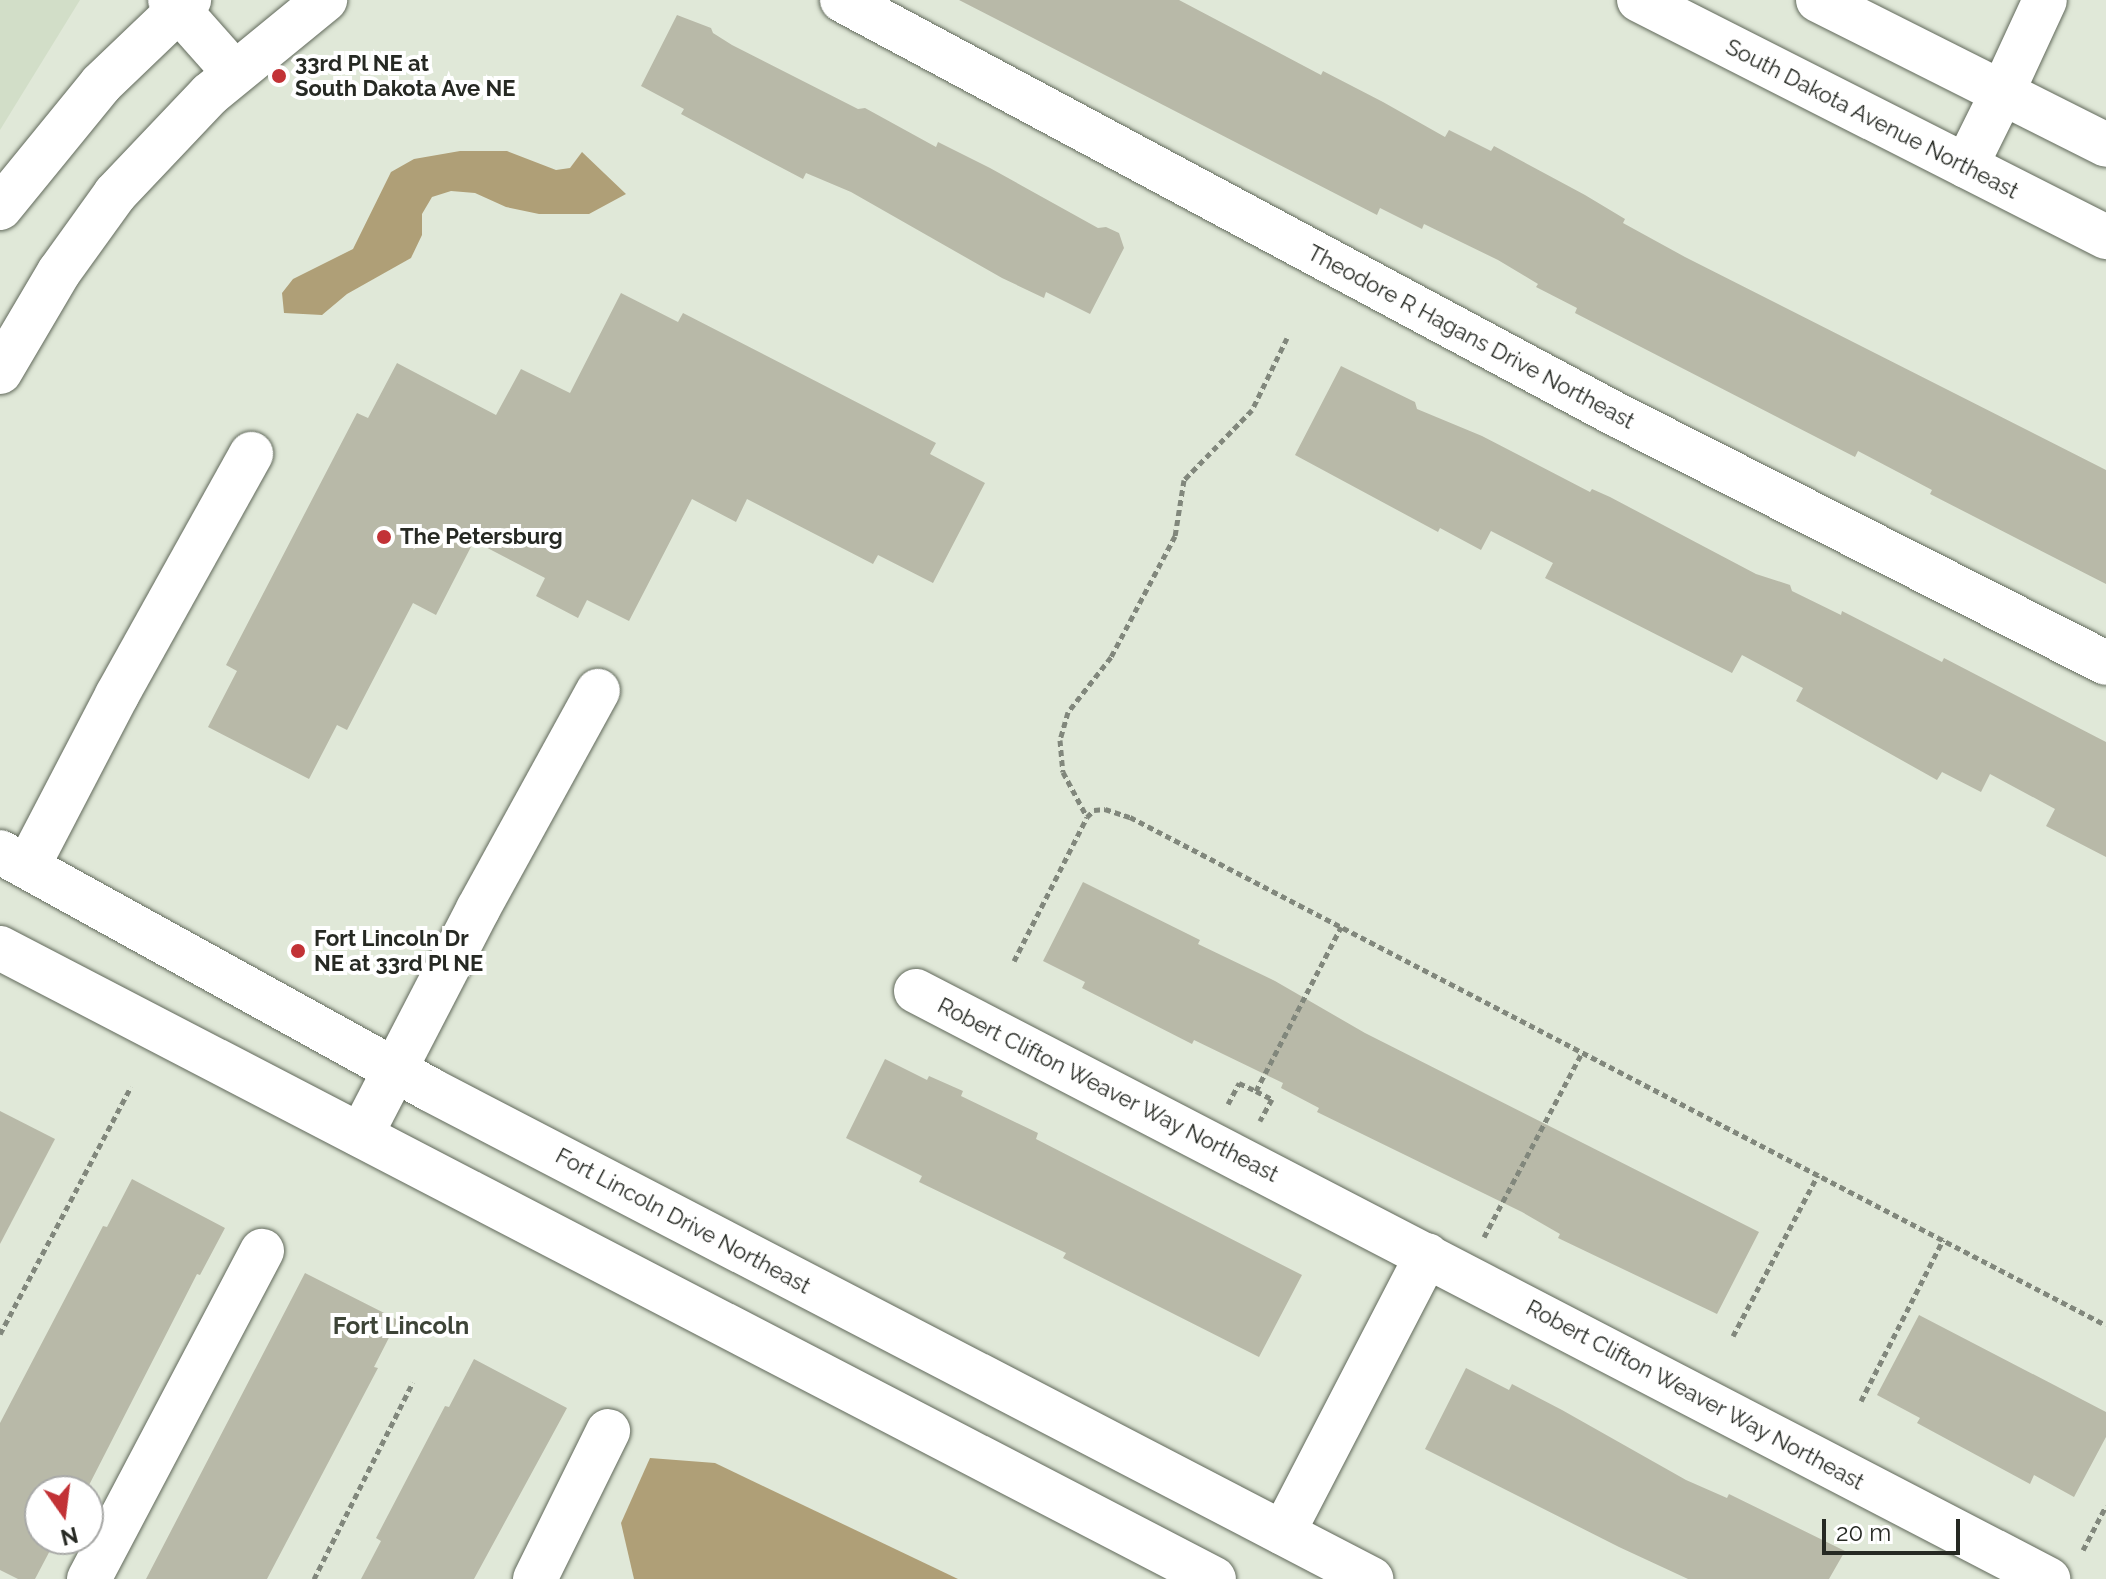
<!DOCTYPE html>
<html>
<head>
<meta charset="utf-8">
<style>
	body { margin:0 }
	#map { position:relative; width:2106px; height:1579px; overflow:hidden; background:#e0e8d8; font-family:Raleway,sans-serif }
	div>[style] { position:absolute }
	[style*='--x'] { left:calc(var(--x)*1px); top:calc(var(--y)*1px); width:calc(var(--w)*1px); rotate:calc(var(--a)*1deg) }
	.built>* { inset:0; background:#d2dec8 }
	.forest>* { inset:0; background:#af9f77 }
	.building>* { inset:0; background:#b8b9a8 }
	.path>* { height:5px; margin-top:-2.5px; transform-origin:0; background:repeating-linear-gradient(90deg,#81877c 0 6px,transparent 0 10px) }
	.roads { filter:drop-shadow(0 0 2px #61695b) drop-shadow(0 0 2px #61695b) }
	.minor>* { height:44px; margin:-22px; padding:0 22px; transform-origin:22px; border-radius:22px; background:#fff }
	.major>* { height:44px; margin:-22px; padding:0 22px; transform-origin:22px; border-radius:22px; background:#fff }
	.dots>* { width:22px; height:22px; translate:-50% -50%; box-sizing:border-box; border:4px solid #fff; border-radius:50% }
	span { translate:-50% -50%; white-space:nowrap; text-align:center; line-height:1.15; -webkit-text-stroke:8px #fff; paint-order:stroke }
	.poi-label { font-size:22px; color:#262923; font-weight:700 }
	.left { translate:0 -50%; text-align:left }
	.street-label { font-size:22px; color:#262923 }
	.neighbourhood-label { font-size:24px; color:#3d4437; font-weight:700 }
	.north { position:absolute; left:24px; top:1475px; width:80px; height:80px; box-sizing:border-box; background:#fff; border:2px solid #a8a9a7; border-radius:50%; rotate:166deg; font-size:22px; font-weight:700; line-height:32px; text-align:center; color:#262923 }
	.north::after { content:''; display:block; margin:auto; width:28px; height:36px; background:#c23236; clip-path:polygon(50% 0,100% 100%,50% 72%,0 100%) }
	.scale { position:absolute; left:1822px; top:1519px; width:138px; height:36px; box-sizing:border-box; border:4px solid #262923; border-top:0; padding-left:10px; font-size:24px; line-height:28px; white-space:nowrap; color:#262923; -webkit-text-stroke:6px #fff; paint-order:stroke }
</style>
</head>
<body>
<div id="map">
	<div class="built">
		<div style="clip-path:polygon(0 0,80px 0,0 130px)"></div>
	</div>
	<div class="forest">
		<div style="clip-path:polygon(460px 151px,507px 151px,556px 170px,570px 168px,582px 152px,626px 194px,589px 214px,539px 214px,506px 207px,475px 193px,451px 191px,432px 197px,422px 214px,422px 235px,411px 258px,347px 294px,322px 315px,284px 313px,282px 293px,293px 279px,353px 249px,391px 172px,414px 159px)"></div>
		<div style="clip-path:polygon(650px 1458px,715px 1463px,958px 1579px,634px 1579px,621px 1523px)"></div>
	</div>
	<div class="building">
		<div style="clip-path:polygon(959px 0,1179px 0,1321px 75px,1323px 71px,1383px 102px,1445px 137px,1449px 130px,1491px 151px,1494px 146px,1585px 195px,1625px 219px,1623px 223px,1685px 257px,2106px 470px,2106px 584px,1930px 494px,1932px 490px,1858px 451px,1855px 457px,1575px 313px,1577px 308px,1536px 287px,1538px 284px,1498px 260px,1424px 224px,1422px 229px,1380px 208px,1377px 215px)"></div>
		<div style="clip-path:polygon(677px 15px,711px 28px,713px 33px,732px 45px,858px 109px,865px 108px,936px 147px,938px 142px,990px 168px,1098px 228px,1106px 227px,1119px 233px,1124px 248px,1090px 314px,1046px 292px,1044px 298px,1002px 278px,851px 192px,806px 173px,803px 179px,763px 158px,681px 114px,684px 109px,641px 86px)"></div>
		<div style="clip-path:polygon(621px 293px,678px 322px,683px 313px,936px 443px,930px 454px,985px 483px,933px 583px,878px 555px,873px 564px,747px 499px,736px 522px,692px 499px,629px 621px,587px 600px,578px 618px,536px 596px,545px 578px,474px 541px,436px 615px,413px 603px,347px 730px,337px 725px,309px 779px,208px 727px,237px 671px,226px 665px,357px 413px,368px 418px,397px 363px,496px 415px,521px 369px,570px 393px)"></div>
		<div style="clip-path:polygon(1341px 366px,1415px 402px,1417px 409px,1482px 436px,1590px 492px,1592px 489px,1610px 497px,1756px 574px,1790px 585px,1792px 591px,1841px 615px,1842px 611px,1942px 662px,1944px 658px,2106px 742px,2106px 857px,2046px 826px,2055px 809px,1990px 774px,1981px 792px,1942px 772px,1937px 780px,1796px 701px,1803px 688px,1742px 655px,1732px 673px,1545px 578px,1553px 563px,1491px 531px,1481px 550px,1440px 528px,1438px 532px,1295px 455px)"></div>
		<div style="clip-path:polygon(1083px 882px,1200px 940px,1198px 944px,1275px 981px,1365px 1033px,1759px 1232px,1717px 1314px,1558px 1238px,1560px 1234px,1522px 1212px,1317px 1112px,1319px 1108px,1281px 1088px,1283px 1083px,1194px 1040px,1192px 1044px,1082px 988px,1085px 982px,1043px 961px)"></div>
		<div style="clip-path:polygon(885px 1059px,927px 1080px,929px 1076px,963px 1091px,961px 1096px,1038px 1133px,1036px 1139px,1302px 1275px,1259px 1357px,1063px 1258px,1066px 1253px,919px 1182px,922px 1176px,846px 1138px)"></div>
		<div style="clip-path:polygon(0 1111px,55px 1139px,0 1244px)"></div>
		<div style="clip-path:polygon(132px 1179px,225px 1228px,200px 1275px,197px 1274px,86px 1491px,40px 1491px,40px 1539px,61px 1539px,59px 1543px,55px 1541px,35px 1579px,18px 1579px,0 1570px,0 1423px,103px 1226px,107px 1227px)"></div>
		<div style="clip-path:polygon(305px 1273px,398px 1320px,374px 1367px,378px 1368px,267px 1579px,146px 1579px)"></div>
		<div style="clip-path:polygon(1919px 1315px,2106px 1412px,2106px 1437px,2074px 1497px,2034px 1475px,2030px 1484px,1917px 1423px,1920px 1418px,1877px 1395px)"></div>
		<div style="clip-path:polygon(474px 1359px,567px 1408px,474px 1579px,361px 1579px,381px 1541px,376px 1538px,445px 1406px,449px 1407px)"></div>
		<div style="clip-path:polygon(1466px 1368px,1509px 1390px,1512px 1384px,1562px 1410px,1686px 1480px,1727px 1498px,1729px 1494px,1845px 1551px,1829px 1579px,1688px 1579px,1619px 1547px,1425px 1449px)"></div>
	</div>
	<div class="path">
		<div style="--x:1287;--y:338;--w:80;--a:115.9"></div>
		<div style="--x:1252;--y:410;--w:98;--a:134.2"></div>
		<div style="--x:1184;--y:480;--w:57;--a:99.1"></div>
		<div style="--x:1175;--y:536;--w:137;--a:117.9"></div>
		<div style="--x:1111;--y:657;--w:70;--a:128"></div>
		<div style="--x:1068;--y:712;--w:29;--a:106"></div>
		<div style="--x:1060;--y:740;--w:32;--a:85"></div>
		<div style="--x:1063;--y:772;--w:51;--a:61.9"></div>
		<div style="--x:1087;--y:817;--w:10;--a:-45"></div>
		<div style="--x:1094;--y:810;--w:11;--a:-5"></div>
		<div style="--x:1105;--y:809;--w:26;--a:18"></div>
		<div style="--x:1130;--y:817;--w:1100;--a:27.5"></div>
		<div style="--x:1014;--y:961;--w:161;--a:-63.1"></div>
		<div style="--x:1256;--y:1091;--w:18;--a:27"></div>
		<div style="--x:1272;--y:1099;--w:25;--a:119"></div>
		<div style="--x:1228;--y:1104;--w:24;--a:-62"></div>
		<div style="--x:1239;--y:1083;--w:19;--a:25"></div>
		<div style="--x:1256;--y:1091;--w:185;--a:-62.6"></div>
		<div style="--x:1484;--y:1237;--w:208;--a:-62"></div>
		<div style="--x:0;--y:1334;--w:280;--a:-62.1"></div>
		<div style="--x:1733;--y:1336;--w:182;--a:-62.2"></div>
		<div style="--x:1861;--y:1401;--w:181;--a:-63"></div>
		<div style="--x:2083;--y:1550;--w:50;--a:-62.4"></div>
		<div style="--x:314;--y:1579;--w:220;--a:-63.3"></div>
	</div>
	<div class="roads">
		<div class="minor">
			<div style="--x:170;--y:0;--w:96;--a:48.4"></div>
			<div style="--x:842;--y:0;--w:879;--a:28.17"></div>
			<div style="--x:1617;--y:415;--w:548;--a:26.89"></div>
			<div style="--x:2002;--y:93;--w:102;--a:-65.2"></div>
			<div style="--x:0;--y:208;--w:160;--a:-50.8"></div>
			<div style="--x:101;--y:84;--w:122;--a:-43.7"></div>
			<div style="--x:0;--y:372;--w:116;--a:-59.5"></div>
			<div style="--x:59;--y:272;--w:96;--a:-54.3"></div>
			<div style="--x:115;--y:194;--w:138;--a:-46.5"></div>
			<div style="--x:210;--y:94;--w:149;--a:-39.3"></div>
			<div style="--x:0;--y:852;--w:492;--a:28.9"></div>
			<div style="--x:431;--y:1090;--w:1060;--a:27.48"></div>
			<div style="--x:28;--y:866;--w:193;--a:-62.5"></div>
			<div style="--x:117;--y:695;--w:276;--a:-60.9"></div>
			<div style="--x:0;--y:948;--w:1368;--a:27.46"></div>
			<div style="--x:916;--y:991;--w:1276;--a:27.45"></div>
			<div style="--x:361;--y:1135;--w:254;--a:-62.6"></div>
			<div style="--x:478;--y:909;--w:249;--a:-61.2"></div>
			<div style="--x:1283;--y:1533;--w:313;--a:-62.6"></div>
			<div style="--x:89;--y:1579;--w:371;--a:-62.2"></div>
			<div style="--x:535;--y:1579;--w:165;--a:-63.7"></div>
		</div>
		<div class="major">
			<div style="--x:1639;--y:0;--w:524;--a:26.91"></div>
			<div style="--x:1818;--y:0;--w:322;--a:26.7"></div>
			<div style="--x:1966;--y:166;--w:81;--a:-63.7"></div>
		</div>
	</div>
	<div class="dots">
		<div style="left:279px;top:76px;background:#c23236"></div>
		<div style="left:384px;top:537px;background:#c23236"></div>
		<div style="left:298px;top:951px;background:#c23236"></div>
	</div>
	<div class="poi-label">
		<span class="left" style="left:295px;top:76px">33rd Pl NE at<br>South Dakota Ave NE</span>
		<span class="left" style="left:400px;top:537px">The Petersburg</span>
		<span class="left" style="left:314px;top:951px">Fort Lincoln Dr<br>NE at 33rd Pl NE</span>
	</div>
	<div class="street-label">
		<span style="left:1872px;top:119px;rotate:27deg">South Dakota Avenue Northeast</span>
		<span style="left:1471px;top:337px;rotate:28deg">Theodore R Hagans Drive Northeast</span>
		<span style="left:1108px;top:1090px;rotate:27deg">Robert Clifton Weaver Way Northeast</span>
		<span style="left:683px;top:1221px;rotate:28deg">Fort Lincoln Drive Northeast</span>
		<span style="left:1695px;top:1395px;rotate:28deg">Robert Clifton Weaver Way Northeast</span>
	</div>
	<div class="neighbourhood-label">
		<span style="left:401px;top:1326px">Fort Lincoln</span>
	</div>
	<div class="north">N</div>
	<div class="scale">20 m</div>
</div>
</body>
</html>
